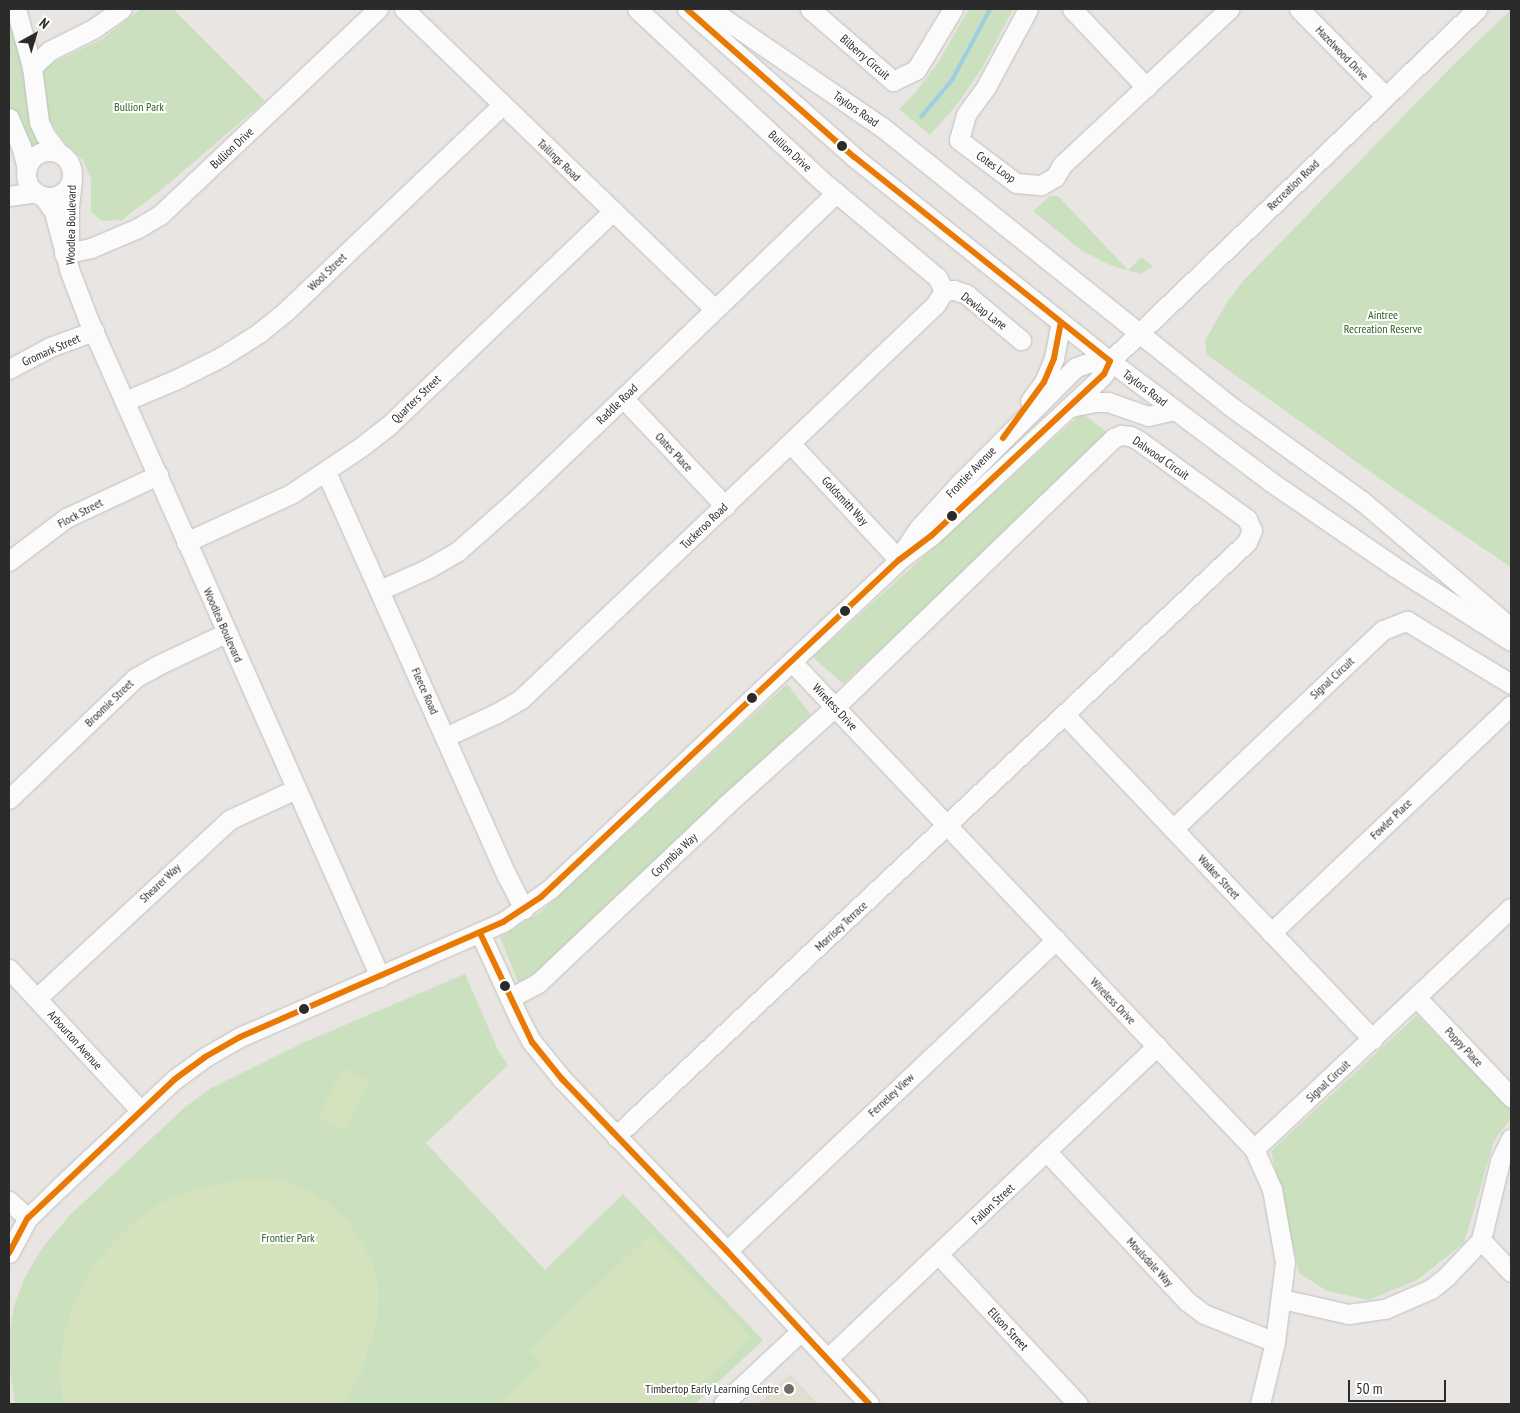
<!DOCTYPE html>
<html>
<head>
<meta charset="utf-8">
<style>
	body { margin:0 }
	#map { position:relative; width:1520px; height:1413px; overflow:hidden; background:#e8e5e2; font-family:"PT Sans Narrow",sans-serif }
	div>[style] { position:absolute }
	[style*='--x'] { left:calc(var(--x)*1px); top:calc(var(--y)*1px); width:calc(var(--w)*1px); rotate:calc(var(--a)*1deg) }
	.education>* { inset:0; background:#e2ddd1 }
	.green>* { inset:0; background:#cbe0be }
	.pitch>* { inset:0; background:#d4e3bd }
	.stream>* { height:4px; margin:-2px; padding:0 2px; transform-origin:2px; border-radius:2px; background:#9dcfe3 }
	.roads { filter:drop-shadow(0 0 1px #c1c0c0) drop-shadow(0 0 1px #c1c0c0) }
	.minor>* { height:19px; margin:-9.5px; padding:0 9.5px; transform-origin:9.5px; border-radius:9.5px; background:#fcfbfb }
	.minor>.ring { margin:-9.5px; padding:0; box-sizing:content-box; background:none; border:19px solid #fcfbfb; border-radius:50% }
	.bus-1>* { height:6px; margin:-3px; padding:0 3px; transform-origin:3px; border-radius:3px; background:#ea7904 }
	.dots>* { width:14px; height:14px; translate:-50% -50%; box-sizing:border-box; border:2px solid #fff; border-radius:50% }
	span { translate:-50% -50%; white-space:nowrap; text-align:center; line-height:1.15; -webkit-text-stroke:4px #fff; paint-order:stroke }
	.street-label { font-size:12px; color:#2b2b2b }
	.park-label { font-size:12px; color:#2e6122 }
	.poi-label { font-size:12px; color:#2b2b2b }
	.right { translate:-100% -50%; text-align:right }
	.frame { position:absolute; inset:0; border:10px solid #2b2b2b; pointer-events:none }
	.north { position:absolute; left:10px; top:10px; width:50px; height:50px; -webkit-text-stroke:4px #fff; paint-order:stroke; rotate:39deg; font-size:14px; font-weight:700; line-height:20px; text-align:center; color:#2b2b2b }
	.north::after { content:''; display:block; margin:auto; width:18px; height:22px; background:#2b2b2b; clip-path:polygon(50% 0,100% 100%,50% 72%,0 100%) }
	.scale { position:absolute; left:1348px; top:1380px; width:98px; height:22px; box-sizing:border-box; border:2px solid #2b2b2b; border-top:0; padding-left:6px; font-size:15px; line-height:18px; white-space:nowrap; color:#2b2b2b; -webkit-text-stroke:4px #fff; paint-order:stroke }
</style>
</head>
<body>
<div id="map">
	<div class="education">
		<div style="clip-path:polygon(790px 1374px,818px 1404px,758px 1404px)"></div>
	</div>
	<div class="green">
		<div style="clip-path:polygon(9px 9px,42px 143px,28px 148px,9px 105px)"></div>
		<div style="clip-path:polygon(141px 9px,173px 9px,265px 101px,161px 190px,122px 220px,102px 221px,91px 212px,91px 179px,83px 160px,66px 144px,46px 117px,42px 75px,49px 65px,102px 39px)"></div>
		<div style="clip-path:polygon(969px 9px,1013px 9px,982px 68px,959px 102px,930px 135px,899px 109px,915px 93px,938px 63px)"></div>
		<div style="clip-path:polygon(1511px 10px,1511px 567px,1386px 483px,1207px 355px,1205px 341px,1227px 302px,1244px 280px,1456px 62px)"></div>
		<div style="clip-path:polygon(1050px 196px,1058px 196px,1128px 270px,1142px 257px,1153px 267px,1140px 274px,1110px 265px,1081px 250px,1033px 211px)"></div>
		<div style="clip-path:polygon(1082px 413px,1111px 435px,843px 684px,813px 657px)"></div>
		<div style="clip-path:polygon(787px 684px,811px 715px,538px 972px,518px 982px,500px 937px,541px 912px)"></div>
		<div style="clip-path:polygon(465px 974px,498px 1050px,508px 1065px,426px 1143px,545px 1270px,623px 1194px,763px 1340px,695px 1404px,15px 1404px,9px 1363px,9px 1335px,14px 1306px,25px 1277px,43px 1247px,70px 1215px,183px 1109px,211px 1088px,305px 1042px)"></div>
		<div style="clip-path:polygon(1417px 1015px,1511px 1110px,1511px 1118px,1494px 1141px,1464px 1243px,1417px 1280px,1369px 1300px,1327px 1291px,1299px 1273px,1271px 1151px)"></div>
	</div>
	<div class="pitch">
		<div style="clip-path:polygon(343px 1068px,369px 1081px,344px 1131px,318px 1117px)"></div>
		<div style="clip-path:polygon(253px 1178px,279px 1180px,305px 1189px,328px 1203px,349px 1223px,364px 1245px,373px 1266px,379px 1292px,377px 1321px,360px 1375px,344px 1404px,64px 1404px,59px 1373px,65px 1327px,84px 1282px,97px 1261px,114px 1241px,139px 1218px,164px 1201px,195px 1189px)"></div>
		<div style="clip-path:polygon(652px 1233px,750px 1337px,680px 1404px,498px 1404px,542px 1363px,529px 1350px)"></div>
	</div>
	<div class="stream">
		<div style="--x:921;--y:117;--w:48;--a:-50"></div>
		<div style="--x:952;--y:80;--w:81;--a:-61.8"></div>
	</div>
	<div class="roads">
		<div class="minor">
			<div style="--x:16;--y:9;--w:60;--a:74.6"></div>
			<div style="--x:32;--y:67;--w:55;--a:82.7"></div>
			<div style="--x:39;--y:122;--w:14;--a:65"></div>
			<div style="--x:45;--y:135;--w:21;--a:53"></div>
			<div style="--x:404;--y:9;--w:432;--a:44"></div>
			<div style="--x:637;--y:9;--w:253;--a:42.9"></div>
			<div style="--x:822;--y:181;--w:150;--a:39.9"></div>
			<div style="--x:937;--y:277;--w:16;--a:63"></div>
			<div style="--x:687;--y:9;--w:223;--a:41.5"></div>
			<div style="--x:854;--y:157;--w:327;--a:38.6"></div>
			<div style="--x:1110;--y:361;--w:201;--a:36.9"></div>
			<div style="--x:1271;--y:482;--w:150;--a:34.4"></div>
			<div style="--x:1395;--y:567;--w:138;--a:32.5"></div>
			<div style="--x:710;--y:9;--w:209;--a:34.5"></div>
			<div style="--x:882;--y:127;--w:450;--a:38.7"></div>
			<div style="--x:1233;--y:408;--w:159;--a:35.8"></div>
			<div style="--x:1362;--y:501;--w:196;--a:40.4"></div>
			<div style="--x:810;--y:9;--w:110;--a:40.9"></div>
			<div style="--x:893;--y:81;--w:25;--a:-26"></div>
			<div style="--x:916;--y:70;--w:71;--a:-58.8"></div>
			<div style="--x:1028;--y:9;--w:89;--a:118.3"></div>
			<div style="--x:986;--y:87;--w:34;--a:126"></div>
			<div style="--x:966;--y:115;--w:26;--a:106"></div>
			<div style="--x:959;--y:140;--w:71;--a:37"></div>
			<div style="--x:1016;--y:183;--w:25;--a:5"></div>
			<div style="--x:1041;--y:185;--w:16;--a:-30"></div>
			<div style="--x:1055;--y:177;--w:14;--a:-60"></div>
			<div style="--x:1062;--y:165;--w:229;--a:-43"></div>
			<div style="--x:1072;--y:9;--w:108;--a:46.5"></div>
			<div style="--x:1299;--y:9;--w:122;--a:45.3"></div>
			<div style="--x:32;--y:67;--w:23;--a:-43"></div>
			<div style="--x:49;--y:51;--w:49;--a:-26.6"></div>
			<div style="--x:93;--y:29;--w:35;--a:-35"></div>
			<div style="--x:9;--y:118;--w:30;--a:67"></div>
			<div style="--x:21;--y:146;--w:23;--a:75"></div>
			<div class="ring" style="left:26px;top:151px;width:27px;height:27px"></div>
			<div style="--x:9;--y:196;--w:27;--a:-8"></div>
			<div style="--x:43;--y:196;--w:19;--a:55"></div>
			<div style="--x:54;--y:212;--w:62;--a:75.1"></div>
			<div style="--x:70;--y:272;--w:50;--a:69"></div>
			<div style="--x:88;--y:319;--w:720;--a:66.07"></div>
			<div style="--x:69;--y:241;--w:34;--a:-90"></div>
			<div style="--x:69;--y:207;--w:28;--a:-84"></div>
			<div style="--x:64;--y:254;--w:28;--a:-13"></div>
			<div style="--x:91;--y:248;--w:51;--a:-23.1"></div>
			<div style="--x:138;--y:228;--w:26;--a:-31"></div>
			<div style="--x:160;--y:215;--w:300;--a:-43.4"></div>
			<div style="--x:944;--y:291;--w:10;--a:-6"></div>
			<div style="--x:954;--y:290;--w:13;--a:18"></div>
			<div style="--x:966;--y:294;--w:72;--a:39.9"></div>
			<div style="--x:9;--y:369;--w:47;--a:-28.2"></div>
			<div style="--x:50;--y:347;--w:47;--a:-20"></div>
			<div style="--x:623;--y:398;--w:149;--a:46.6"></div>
			<div style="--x:125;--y:401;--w:54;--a:-22.8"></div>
			<div style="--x:175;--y:380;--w:51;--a:-26.6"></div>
			<div style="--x:221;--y:357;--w:45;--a:-32.3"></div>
			<div style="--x:259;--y:333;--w:35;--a:-39"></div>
			<div style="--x:286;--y:311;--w:298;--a:-43.6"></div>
			<div style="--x:1030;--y:401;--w:24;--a:-54"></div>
			<div style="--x:1044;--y:382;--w:26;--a:-67"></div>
			<div style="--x:1054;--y:358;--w:36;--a:-79"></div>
			<div style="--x:1071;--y:407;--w:24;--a:-12"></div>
			<div style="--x:1094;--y:402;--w:14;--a:0"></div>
			<div style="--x:1108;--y:402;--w:42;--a:19.3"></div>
			<div style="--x:1148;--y:416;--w:27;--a:-13"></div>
			<div style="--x:790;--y:443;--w:160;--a:47"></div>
			<div style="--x:326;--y:472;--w:443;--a:65.9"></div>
			<div style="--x:507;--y:876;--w:37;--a:63"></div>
			<div style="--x:186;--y:542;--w:115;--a:-24.6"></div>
			<div style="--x:291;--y:494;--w:84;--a:-33.9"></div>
			<div style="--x:361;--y:447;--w:33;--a:-38"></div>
			<div style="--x:387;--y:427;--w:313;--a:-43.7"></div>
			<div style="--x:904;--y:550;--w:27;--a:-56"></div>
			<div style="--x:919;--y:528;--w:59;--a:-47.7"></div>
			<div style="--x:959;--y:484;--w:165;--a:-45"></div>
			<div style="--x:1076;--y:367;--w:13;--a:-18"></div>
			<div style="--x:1088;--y:363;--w:22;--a:-5"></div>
			<div style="--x:9;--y:561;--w:71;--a:-37"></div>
			<div style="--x:66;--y:518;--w:102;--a:-25.1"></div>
			<div style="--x:380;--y:590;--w:51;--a:-24.1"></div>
			<div style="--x:427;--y:569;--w:36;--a:-30"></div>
			<div style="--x:458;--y:551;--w:80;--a:-41.5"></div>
			<div style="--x:518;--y:498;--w:145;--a:-43.6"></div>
			<div style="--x:623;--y:398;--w:296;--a:-43.9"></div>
			<div style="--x:792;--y:662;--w:671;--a:46.51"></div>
			<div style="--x:1254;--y:1149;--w:44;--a:65.8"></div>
			<div style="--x:1272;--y:1189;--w:74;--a:79.9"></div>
			<div style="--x:1285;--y:1262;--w:81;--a:97.1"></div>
			<div style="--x:1275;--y:1342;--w:64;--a:103.6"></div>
			<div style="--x:1065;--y:715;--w:447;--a:46.5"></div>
			<div style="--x:445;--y:737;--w:57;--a:-24.8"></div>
			<div style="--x:497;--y:713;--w:28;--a:-30"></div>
			<div style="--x:521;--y:699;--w:572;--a:-43.58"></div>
			<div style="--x:935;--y:305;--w:17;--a:-57"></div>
			<div style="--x:9;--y:799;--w:175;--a:-43.8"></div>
			<div style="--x:135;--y:678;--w:26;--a:-29"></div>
			<div style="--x:158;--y:665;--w:75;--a:-25.2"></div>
			<div style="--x:1173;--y:829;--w:289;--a:-43.5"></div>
			<div style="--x:1383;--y:630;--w:26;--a:-21"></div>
			<div style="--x:1407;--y:621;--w:122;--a:31.2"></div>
			<div style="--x:480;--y:933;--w:94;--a:65.4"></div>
			<div style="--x:519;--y:1018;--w:27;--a:62"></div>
			<div style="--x:532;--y:1042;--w:48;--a:51"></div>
			<div style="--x:562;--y:1079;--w:238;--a:46.2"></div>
			<div style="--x:727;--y:1251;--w:209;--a:47.1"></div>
			<div style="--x:1271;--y:933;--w:331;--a:-43.5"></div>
			<div style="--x:9;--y:969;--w:194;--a:47.1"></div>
			<div style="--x:37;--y:998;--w:262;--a:-42.8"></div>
			<div style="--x:229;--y:820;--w:74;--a:-24.8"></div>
			<div style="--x:510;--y:998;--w:32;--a:-28"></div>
			<div style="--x:538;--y:983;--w:259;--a:-43.4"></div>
			<div style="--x:726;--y:805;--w:147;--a:-42"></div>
			<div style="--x:835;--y:707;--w:388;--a:-44"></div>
			<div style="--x:1114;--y:438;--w:8;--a:-23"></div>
			<div style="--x:1121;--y:435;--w:9;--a:6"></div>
			<div style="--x:1130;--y:436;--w:9;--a:27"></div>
			<div style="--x:1138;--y:440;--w:135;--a:35.9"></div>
			<div style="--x:1247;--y:519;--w:12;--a:66"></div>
			<div style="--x:1252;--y:530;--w:13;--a:113"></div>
			<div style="--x:1247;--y:542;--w:867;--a:136.73"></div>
			<div style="--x:1417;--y:998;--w:137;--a:46.5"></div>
			<div style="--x:1254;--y:1149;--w:352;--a:-43.2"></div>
			<div style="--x:1047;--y:1152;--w:206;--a:46.8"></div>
			<div style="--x:1188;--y:1302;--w:20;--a:37"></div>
			<div style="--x:1204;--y:1314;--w:76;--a:21.5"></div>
			<div style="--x:9;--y:1201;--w:25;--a:42"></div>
			<div style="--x:1481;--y:1240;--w:44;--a:46.8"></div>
			<div style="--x:727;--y:1251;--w:453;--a:-43.4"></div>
			<div style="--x:9;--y:1253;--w:40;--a:-62"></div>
			<div style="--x:28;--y:1218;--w:47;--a:-44.1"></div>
			<div style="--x:62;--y:1185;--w:155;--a:-43.2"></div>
			<div style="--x:175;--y:1079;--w:37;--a:-36"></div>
			<div style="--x:205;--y:1057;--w:40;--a:-29.7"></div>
			<div style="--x:240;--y:1037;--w:287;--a:-23.6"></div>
			<div style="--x:503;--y:922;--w:57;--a:-35.1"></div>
			<div style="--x:550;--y:889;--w:480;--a:-43.3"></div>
			<div style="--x:899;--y:560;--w:40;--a:-37"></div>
			<div style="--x:931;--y:536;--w:226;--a:-43"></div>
			<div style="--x:1096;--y:382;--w:11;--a:-45"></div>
			<div style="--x:1104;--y:374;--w:14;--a:-65"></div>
			<div style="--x:1110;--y:361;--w:509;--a:-43.8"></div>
			<div style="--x:939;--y:1255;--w:204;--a:47"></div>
			<div style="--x:1282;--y:1299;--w:68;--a:12.8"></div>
			<div style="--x:1348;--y:1314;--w:37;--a:-8"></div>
			<div style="--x:1385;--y:1309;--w:50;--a:-23.5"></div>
			<div style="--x:1431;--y:1289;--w:21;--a:-39"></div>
			<div style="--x:1447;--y:1276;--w:50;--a:-46.6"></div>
			<div style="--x:1481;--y:1240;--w:81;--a:-76.5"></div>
			<div style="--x:1500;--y:1161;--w:25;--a:-64"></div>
			<div style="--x:827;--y:1359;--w:455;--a:-43.5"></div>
			<div style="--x:723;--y:1404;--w:107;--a:-43.1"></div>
		</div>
	</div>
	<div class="bus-1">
		<div style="--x:1003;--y:438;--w:69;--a:-53.8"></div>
		<div style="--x:1044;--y:382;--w:26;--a:-67"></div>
		<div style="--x:1054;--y:358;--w:36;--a:-79"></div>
		<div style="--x:480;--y:933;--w:121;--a:64.5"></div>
		<div style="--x:532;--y:1042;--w:48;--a:51"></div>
		<div style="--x:562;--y:1079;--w:238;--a:46.2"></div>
		<div style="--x:727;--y:1251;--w:209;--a:47.1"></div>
		<div style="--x:9;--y:1253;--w:40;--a:-62"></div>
		<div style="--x:28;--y:1218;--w:202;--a:-43.4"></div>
		<div style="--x:175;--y:1079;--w:37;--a:-36"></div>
		<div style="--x:205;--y:1057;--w:40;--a:-29.7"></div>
		<div style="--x:240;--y:1037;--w:287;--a:-23.6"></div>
		<div style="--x:503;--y:922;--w:45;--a:-33.3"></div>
		<div style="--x:541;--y:897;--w:492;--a:-43.3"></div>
		<div style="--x:899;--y:560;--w:40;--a:-37"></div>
		<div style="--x:931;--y:536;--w:237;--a:-43.1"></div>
		<div style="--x:1104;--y:374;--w:14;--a:-65"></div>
		<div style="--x:1110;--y:361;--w:327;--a:-141.4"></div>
		<div style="--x:854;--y:157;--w:223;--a:-138.5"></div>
	</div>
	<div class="dots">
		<div style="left:842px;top:146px;background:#2b2b2b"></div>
		<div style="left:952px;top:516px;background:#2b2b2b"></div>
		<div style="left:845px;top:611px;background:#2b2b2b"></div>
		<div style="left:752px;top:698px;background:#2b2b2b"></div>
		<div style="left:505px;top:986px;background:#2b2b2b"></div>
		<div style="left:304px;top:1009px;background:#2b2b2b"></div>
		<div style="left:789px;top:1389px;background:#6d6c6b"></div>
	</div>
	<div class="street-label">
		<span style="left:1342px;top:53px;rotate:46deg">Hazelwood Drive</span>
		<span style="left:865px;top:57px;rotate:41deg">Bilberry Circuit</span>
		<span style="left:856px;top:109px;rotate:35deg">Taylors Road</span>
		<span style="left:232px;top:148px;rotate:-43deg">Bullion Drive</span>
		<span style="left:790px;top:151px;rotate:43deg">Bullion Drive</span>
		<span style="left:559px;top:160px;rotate:44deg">Tailings Road</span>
		<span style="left:996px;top:167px;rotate:35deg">Cotes Loop</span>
		<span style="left:1293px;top:185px;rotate:-44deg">Recreation Road</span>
		<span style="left:71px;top:225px;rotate:-89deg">Woodlea Boulevard</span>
		<span style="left:327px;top:272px;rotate:-44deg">Wool Street</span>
		<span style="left:984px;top:311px;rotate:37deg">Dewlap Lane</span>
		<span style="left:51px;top:350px;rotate:-24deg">Gromark Street</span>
		<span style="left:1145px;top:388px;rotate:37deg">Taylors Road</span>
		<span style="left:416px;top:399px;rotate:-44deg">Quarters Street</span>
		<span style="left:617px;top:404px;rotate:-44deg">Raddle Road</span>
		<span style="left:674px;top:452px;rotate:47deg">Oates Place</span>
		<span style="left:1161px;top:458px;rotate:35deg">Dalwood Circuit</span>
		<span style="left:971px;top:472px;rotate:-46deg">Frontier Avenue</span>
		<span style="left:845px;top:501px;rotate:47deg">Goldsmith Way</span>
		<span style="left:80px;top:513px;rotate:-28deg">Flock Street</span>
		<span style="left:704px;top:526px;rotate:-44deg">Tuckeroo Road</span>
		<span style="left:223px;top:625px;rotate:66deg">Woodlea Boulevard</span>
		<span style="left:1332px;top:678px;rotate:-43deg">Signal Circuit</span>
		<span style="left:425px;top:691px;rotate:66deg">Fleece Road</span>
		<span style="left:109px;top:703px;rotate:-44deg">Broomie Street</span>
		<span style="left:835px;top:707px;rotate:47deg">Wireless Drive</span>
		<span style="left:1391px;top:819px;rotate:-44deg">Fowler Place</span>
		<span style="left:674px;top:855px;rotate:-43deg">Corymbia Way</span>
		<span style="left:1219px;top:877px;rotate:47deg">Walker Street</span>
		<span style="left:160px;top:883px;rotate:-43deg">Shearer Way</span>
		<span style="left:841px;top:926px;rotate:-43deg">Morrisey Terrace</span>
		<span style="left:1113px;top:1001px;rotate:46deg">Wireless Drive</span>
		<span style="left:75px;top:1040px;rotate:48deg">Arbourton Avenue</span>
		<span style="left:1464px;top:1047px;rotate:47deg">Poppy Place</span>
		<span style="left:1328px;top:1081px;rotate:-43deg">Signal Circuit</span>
		<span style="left:891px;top:1095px;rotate:-43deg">Ferneley View</span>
		<span style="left:993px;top:1204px;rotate:-43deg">Fallon Street</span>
		<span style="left:1150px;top:1262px;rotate:47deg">Moulsdale Way</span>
		<span style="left:1008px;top:1329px;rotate:47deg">Ellson Street</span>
	</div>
	<div class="park-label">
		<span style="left:139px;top:107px">Bullion Park</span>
		<span style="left:1383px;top:322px">Aintree<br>Recreation Reserve</span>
		<span style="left:288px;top:1238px">Frontier Park</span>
	</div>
	<div class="poi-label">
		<span class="right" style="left:779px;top:1389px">Timbertop Early Learning Centre</span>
	</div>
	<div class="frame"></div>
	<div class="north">N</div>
	<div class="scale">50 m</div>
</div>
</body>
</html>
